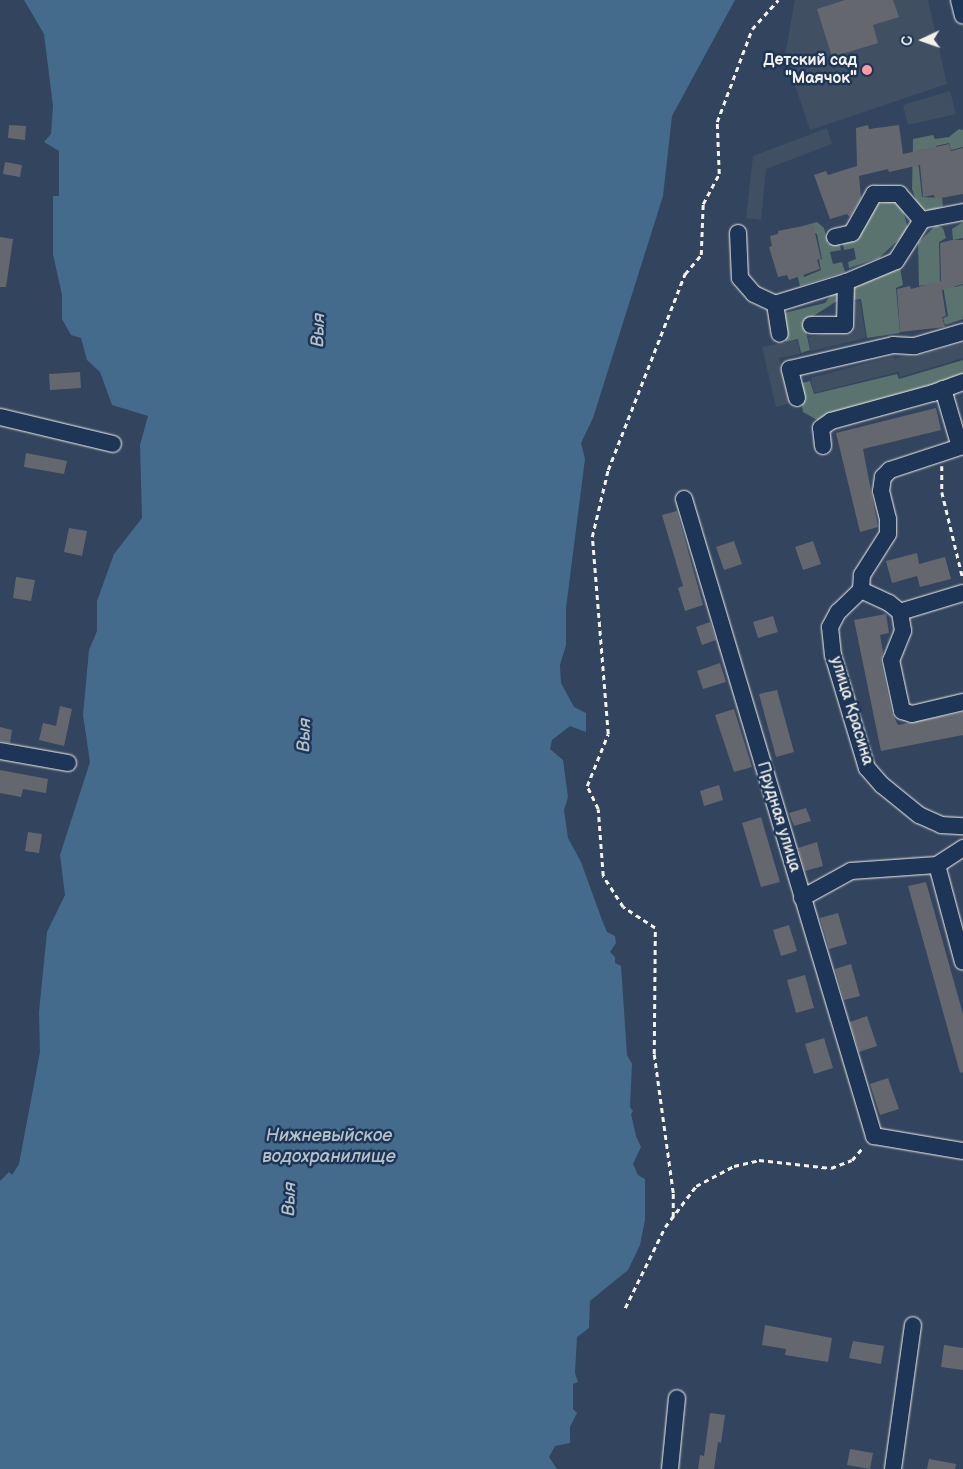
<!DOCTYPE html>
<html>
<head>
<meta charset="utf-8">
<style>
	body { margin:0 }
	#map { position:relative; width:963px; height:1469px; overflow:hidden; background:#32445e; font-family:"Balsamiq Sans",sans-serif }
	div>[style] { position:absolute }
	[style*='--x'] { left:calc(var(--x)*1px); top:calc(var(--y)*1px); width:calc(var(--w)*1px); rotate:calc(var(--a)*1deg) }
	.built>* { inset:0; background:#414f63 }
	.green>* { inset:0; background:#5a736f }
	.water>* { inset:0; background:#456b8c }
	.building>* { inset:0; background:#64686e }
	.path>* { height:2.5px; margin-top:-1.25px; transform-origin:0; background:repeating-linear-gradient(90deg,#f4f1e8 0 5px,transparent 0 9px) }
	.roads { filter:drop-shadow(0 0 1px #f4f1e8) drop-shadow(0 0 1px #f4f1e8) }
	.minor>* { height:16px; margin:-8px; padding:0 8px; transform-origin:8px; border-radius:8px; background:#1d3557 }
	.dots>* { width:14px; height:14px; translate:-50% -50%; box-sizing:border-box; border:2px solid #1d3557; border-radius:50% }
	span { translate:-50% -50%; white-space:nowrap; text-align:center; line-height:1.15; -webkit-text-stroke:5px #1d3557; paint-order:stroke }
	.poi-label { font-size:16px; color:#f4f1e8; font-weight:700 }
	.right { translate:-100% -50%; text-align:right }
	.street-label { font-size:16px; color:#f4f1e8 }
	.water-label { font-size:18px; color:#b7c2c8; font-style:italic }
	.north { position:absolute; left:898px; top:15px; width:50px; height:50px; -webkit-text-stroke:4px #1d3557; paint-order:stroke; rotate:267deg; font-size:14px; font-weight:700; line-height:20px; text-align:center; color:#f4f1e8 }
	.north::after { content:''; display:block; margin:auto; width:18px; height:22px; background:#f4f1e8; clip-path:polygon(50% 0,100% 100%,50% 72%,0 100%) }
</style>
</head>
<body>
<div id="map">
	<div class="built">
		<div style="clip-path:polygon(795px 0,928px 0,947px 84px,810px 130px,785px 55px)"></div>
		<div style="clip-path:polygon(950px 91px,956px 114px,908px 125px,903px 105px)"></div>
		<div style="clip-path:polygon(827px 128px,832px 144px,766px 169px,761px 220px,746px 218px,753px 156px)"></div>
		<div style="clip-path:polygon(860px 300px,866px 338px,811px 351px,808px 337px,849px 329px,844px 303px)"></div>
		<div style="clip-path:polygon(798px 340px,800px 354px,779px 358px,790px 403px,776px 407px,762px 347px)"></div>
		<div style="clip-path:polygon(963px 343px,963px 358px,900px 377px,898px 372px,814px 393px,811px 378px,893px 356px,894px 359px,911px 354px,912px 357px)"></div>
	</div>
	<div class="green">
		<div style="clip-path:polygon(959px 129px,963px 130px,963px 147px,951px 150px,949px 143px,936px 146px,936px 151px,932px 148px,917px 151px,922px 197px,942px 198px,943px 206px,933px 211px,919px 208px,912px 189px,913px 139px,933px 135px,935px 139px,949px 137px)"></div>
		<div style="clip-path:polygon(895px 201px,901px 204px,908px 228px,907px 232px,879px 258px,849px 268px,848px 262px,856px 259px,854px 248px,844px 250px,843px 244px,855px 239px,876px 204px)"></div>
		<div style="clip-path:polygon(817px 222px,824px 228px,828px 244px,839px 242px,841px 250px,830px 252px,833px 264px,842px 262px,845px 272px,800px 286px,797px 274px,803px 273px,804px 277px,821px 270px,819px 260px,822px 259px,817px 234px,803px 226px)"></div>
		<div style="clip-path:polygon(963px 222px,963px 238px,953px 240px,952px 229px)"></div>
		<div style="clip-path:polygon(936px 225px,943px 228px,946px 238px,939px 242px,940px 283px,919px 286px,918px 243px)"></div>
		<div style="clip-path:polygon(900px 267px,903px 285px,896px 288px,900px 333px,867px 338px,861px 299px,847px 301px,859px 279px)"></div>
		<div style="clip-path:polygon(953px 284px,955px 287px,963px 285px,963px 319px,945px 325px,943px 318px,948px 316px,943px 286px)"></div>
		<div style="clip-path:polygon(838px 292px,837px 301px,804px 322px,810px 350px,801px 353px,798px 339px,786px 342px,780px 314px,825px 303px,832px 294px)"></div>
		<div style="clip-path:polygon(963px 360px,963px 378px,817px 420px,803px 412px,798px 384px,810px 381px,814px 394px,897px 374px,899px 379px)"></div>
	</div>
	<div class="water">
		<div style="clip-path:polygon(24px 0,735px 0,672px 116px,663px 196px,593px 418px,581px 443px,585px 459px,566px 608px,566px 645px,560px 665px,561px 683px,574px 707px,586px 713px,586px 732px,570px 726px,552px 740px,550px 749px,563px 760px,568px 797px,564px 810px,568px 838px,581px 862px,602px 920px,607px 932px,615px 936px,616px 943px,610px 952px,615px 957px,615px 963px,621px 966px,627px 1055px,632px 1064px,630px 1107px,633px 1111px,631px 1114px,636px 1136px,641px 1147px,633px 1164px,638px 1175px,645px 1179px,645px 1220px,640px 1245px,628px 1270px,590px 1301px,589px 1328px,577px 1337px,575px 1373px,578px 1382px,573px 1384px,573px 1409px,577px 1413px,570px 1427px,570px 1443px,555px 1446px,549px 1457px,557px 1469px,0 1469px,0 1181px,9px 1172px,12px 1175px,19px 1164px,40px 1052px,39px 1012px,47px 932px,65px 895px,60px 855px,90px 762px,83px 715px,89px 650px,97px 631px,97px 601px,114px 554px,142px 518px,140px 445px,148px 416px,112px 405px,100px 372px,87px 360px,81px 338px,71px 335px,62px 319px,62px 295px,53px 254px,53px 196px,59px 196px,59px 151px,44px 142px,51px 134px,53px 106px,44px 34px)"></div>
	</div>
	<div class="building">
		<div style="clip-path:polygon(845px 0,893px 0,899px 17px,873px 25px,878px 43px,832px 57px,817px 9px)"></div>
		<div style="clip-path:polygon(9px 125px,26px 126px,25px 140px,8px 138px)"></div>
		<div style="clip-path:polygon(868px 125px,869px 129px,899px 125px,903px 154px,949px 144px,951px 151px,963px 148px,963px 194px,935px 199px,934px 195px,923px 197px,920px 165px,889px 172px,888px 169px,859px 176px,861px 198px,850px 217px,847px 214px,830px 219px,814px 175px,826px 171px,828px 175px,857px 166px,856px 128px)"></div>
		<div style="clip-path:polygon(5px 162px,22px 165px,20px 177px,3px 174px)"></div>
		<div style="clip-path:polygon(813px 224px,821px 259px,817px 260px,820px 269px,789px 280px,787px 275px,778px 277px,769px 247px,772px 246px,770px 236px,778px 234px,778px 231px)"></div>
		<div style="clip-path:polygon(0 237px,13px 239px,6px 287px,0 287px)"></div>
		<div style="clip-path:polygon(952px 240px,963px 240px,963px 284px,942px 290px,941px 284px,946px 316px,942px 317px,945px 327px,900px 332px,897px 289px,910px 286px,911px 289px,941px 281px,940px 243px)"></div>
		<div style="clip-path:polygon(80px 372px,81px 388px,50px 390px,49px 374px)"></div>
		<div style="clip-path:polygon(936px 408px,941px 430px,863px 449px,878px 527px,860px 532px,836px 433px)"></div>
		<div style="clip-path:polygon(26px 453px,67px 461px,64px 474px,24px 467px)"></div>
		<div style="clip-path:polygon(677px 511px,703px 605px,685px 611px,678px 588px,683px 586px,662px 515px)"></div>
		<div style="clip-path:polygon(69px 528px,87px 531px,82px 556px,64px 552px)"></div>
		<div style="clip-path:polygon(734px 541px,742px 564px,724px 570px,716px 547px)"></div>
		<div style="clip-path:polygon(813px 541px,821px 564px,803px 570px,795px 547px)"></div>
		<div style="clip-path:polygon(917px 553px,919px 564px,945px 557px,951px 579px,920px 587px,917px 576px,892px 583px,886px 561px)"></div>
		<div style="clip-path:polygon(16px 577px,35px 580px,31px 601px,13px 598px)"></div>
		<div style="clip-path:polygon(886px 614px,889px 633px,880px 635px,883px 652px,881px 662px,892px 713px,898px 725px,963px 712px,963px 735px,881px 751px,854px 620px)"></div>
		<div style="clip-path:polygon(773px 616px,778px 632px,758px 638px,753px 622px)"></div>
		<div style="clip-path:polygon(710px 622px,716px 640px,702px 645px,696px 627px)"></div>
		<div style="clip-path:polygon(720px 663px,726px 682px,703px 689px,697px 671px)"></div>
		<div style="clip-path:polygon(777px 690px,794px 752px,776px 757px,759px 694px)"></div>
		<div style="clip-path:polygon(60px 706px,72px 709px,64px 746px,39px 740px,43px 723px,56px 726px)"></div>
		<div style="clip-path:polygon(734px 709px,752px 767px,734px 772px,715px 715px)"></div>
		<div style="clip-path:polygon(0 727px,12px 730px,10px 743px,0 741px)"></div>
		<div style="clip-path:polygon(0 770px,48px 779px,46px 793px,23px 789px,21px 797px,0 793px)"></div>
		<div style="clip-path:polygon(719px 785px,723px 800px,704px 806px,700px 791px)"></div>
		<div style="clip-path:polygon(806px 808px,811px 821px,794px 826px,789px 813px)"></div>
		<div style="clip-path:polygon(761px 817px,780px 882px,761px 887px,742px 823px)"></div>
		<div style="clip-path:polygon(28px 832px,42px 834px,39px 853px,25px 851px)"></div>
		<div style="clip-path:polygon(817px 842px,823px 866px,805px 871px,798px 848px)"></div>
		<div style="clip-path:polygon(926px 882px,963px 1014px,963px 1072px,960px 1073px,908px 886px)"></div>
		<div style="clip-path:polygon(838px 913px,847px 944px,829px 949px,820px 918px)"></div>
		<div style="clip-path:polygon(789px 925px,797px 951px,781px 956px,773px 930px)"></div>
		<div style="clip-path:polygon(851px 964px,860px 996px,844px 1000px,835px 969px)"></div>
		<div style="clip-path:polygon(805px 975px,814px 1008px,796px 1013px,787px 980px)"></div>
		<div style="clip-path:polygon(867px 1016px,877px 1046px,859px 1052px,850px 1022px)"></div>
		<div style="clip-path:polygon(824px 1038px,833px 1068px,814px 1074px,805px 1044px)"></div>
		<div style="clip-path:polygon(888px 1078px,899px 1109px,880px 1115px,870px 1084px)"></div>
		<div style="clip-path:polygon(765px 1325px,832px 1338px,828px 1362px,785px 1355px,786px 1349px,762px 1345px)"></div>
		<div style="clip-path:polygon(853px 1341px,884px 1346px,881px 1364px,849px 1358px)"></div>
		<div style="clip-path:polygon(944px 1345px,963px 1348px,963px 1370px,941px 1367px)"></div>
		<div style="clip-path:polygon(710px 1413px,725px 1415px,721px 1443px,718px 1442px,714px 1469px,698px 1469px,700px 1455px,704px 1456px)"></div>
		<div style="clip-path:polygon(850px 1449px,873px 1453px,870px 1469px,847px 1465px)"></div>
		<div style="clip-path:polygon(929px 1459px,956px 1464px,955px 1469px,927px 1469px)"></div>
	</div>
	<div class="path">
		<div style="--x:942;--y:466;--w:26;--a:90"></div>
		<div style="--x:942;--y:492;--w:89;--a:76.4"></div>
		<div style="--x:673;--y:1217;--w:24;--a:-90"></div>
		<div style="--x:673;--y:1193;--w:140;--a:-97.8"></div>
		<div style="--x:654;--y:1054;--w:126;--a:-89.5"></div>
		<div style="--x:655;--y:928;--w:38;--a:-147"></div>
		<div style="--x:623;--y:907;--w:37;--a:-123"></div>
		<div style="--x:603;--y:876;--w:67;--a:-94.3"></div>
		<div style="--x:598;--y:809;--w:25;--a:-116"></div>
		<div style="--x:587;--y:786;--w:56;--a:-68"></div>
		<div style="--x:608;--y:734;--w:198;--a:-94.6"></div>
		<div style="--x:592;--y:537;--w:69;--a:-76.6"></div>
		<div style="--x:608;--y:470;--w:211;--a:-68.6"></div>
		<div style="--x:685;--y:274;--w:25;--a:-50"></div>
		<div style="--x:701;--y:255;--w:51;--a:-87.8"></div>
		<div style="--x:703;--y:204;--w:34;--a:-62"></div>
		<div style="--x:719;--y:174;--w:52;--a:-92.2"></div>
		<div style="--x:717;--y:122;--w:99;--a:-69.4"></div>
		<div style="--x:752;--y:29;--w:39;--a:-48"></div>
		<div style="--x:625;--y:1308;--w:90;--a:-63.7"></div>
		<div style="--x:665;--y:1227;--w:51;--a:-52.9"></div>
		<div style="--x:696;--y:1186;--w:43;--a:-27.8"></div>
		<div style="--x:734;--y:1166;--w:26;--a:-13"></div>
		<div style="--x:759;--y:1160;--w:72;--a:6.3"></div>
		<div style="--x:831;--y:1168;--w:22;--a:-21"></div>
		<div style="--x:852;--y:1160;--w:18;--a:-49"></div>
	</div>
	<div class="roads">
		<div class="minor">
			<div style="--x:959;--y:0;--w:16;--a:76"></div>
			<div style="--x:738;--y:233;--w:45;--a:87.5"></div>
			<div style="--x:740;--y:278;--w:21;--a:49"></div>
			<div style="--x:754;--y:294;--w:23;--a:25"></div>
			<div style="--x:775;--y:304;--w:30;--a:81"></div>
			<div style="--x:835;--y:237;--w:17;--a:-13"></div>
			<div style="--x:852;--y:233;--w:45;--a:-60.6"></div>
			<div style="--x:874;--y:194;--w:25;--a:0"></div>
			<div style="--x:899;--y:194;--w:35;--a:49"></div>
			<div style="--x:775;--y:304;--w:74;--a:-17.2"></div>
			<div style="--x:846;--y:282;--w:54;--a:-22.8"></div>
			<div style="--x:896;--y:261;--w:49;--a:-57.6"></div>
			<div style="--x:922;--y:220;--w:42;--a:-11"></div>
			<div style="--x:811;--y:325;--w:34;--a:0"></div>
			<div style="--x:845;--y:325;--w:43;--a:-88.7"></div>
			<div style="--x:943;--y:389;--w:60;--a:73.7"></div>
			<div style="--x:960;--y:447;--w:74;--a:161.8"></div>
			<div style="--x:890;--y:470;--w:10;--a:135"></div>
			<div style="--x:883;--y:477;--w:14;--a:98"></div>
			<div style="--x:881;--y:491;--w:29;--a:76"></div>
			<div style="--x:888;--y:519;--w:15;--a:90"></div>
			<div style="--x:888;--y:534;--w:49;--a:122.4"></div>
			<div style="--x:862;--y:575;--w:15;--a:94"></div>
			<div style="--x:861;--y:590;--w:32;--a:136"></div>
			<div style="--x:838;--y:612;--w:17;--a:118"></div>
			<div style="--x:830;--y:627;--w:28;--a:84"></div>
			<div style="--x:833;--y:655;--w:118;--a:73.3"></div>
			<div style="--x:867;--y:768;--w:23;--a:49"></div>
			<div style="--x:882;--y:785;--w:48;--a:39"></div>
			<div style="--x:919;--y:815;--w:24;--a:24"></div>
			<div style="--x:941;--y:825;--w:22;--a:3"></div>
			<div style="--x:797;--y:398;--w:30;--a:-104"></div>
			<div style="--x:790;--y:369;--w:106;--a:-13.1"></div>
			<div style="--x:893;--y:345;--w:22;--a:3"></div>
			<div style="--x:915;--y:346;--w:50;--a:-16.3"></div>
			<div style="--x:0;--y:417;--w:116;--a:13.4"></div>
			<div style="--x:823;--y:446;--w:18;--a:-96"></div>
			<div style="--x:821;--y:428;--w:12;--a:-35"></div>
			<div style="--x:831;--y:421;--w:106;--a:-15.4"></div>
			<div style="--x:933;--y:393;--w:32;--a:-20"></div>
			<div style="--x:684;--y:499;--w:665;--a:73.39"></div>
			<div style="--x:874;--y:1136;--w:90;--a:9.6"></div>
			<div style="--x:861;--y:590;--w:31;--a:25"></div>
			<div style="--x:889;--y:603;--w:14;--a:39"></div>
			<div style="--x:900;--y:612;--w:19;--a:81"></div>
			<div style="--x:903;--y:631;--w:31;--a:112"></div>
			<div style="--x:891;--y:660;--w:52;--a:77.8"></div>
			<div style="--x:902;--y:711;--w:10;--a:17"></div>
			<div style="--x:912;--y:714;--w:52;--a:-13.2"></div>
			<div style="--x:900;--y:612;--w:66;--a:-16.8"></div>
			<div style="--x:0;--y:751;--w:69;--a:10"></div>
			<div style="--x:937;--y:865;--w:100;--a:75"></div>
			<div style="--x:802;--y:898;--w:56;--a:-28.9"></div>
			<div style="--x:851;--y:871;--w:86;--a:-4"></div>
			<div style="--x:937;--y:865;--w:31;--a:-33"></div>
			<div style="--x:670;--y:1469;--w:71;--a:-84.4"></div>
			<div style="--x:893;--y:1469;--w:145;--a:-82.1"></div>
		</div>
	</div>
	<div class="dots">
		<div style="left:867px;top:70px;background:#ff9aa2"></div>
	</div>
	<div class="poi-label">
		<span class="right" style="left:857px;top:70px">Детский сад<br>"Маячок"</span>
	</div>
	<div class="street-label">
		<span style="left:851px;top:711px;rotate:73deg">улица Красина</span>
		<span style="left:778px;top:817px;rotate:73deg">Прудная улица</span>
	</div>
	<div class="water-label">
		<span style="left:319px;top:330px;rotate:-88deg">Выя</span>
		<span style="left:305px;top:735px;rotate:-88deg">Выя</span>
		<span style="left:329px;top:1147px">Нижневыйское<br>водохранилище</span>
		<span style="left:290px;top:1199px;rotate:-88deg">Выя</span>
	</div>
	<div class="north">С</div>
</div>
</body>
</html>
